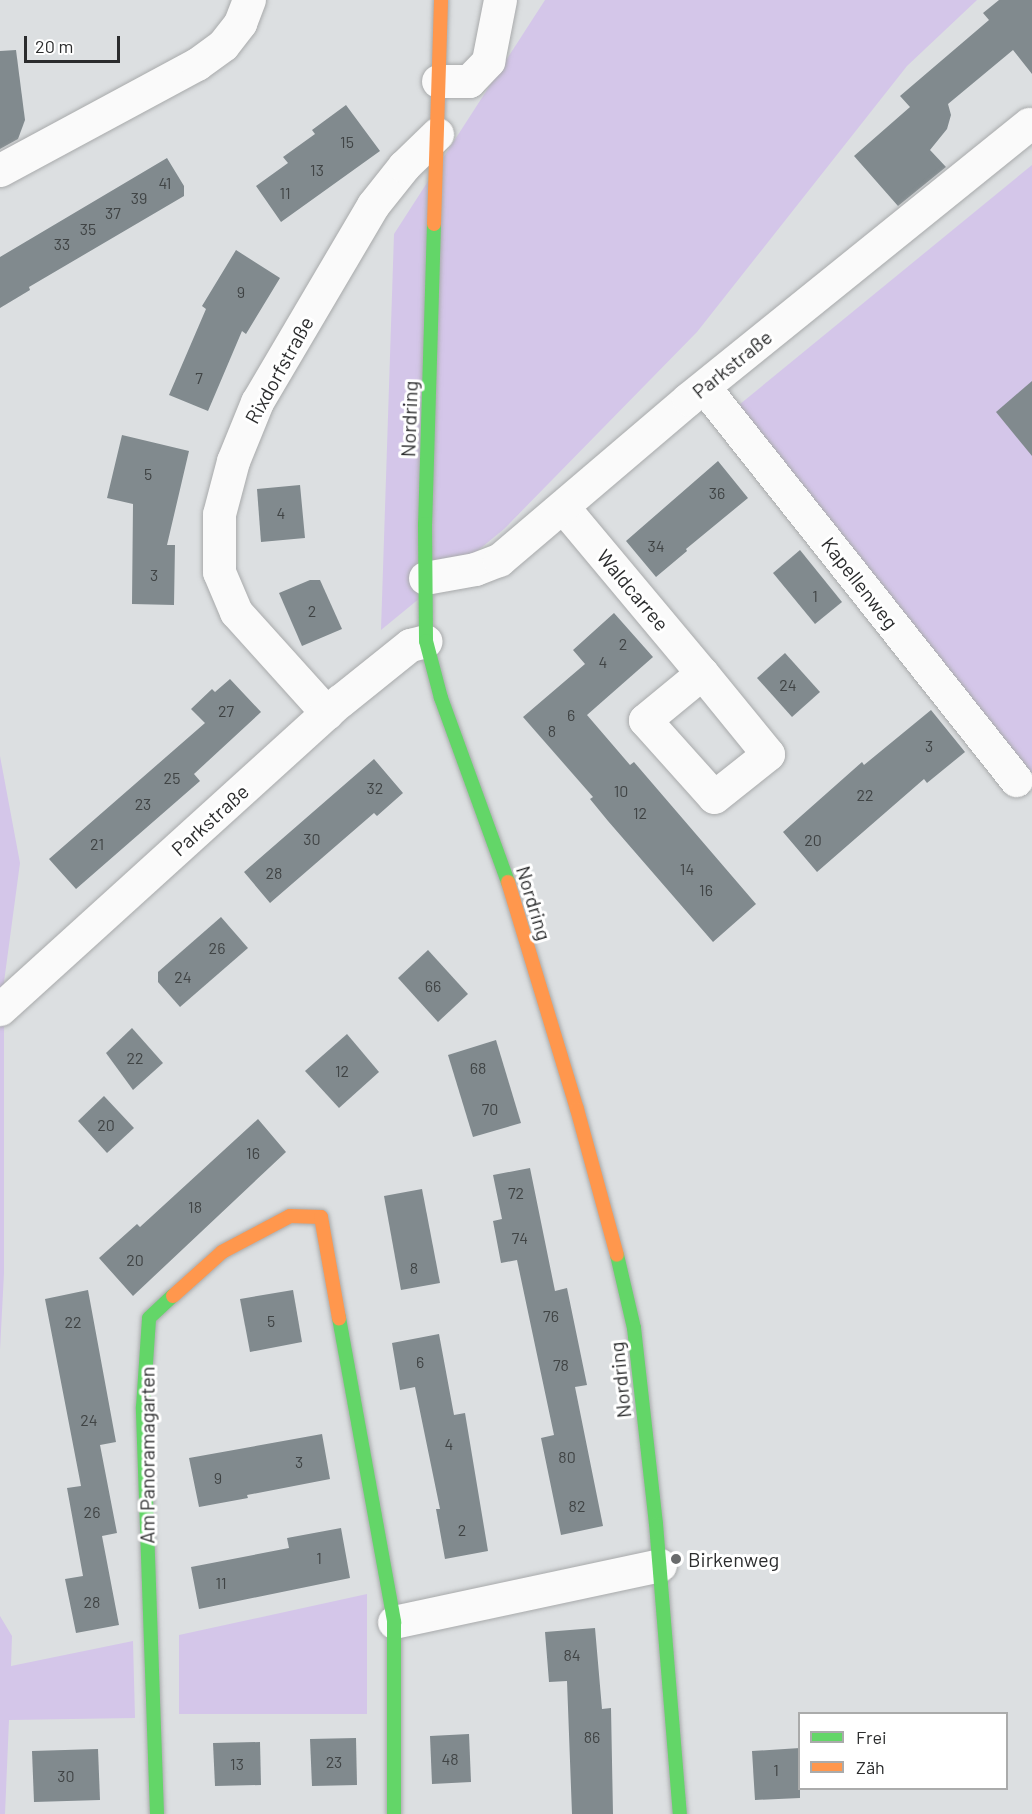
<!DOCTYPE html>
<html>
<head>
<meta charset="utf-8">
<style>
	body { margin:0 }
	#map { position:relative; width:1032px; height:1814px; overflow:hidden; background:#dcdfe1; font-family:Barlow,sans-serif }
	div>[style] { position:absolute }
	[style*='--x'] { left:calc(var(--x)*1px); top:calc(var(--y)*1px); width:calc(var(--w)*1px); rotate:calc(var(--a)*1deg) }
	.green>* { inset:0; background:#d4c6e9 }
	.building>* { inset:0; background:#818a8e }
	.roads { filter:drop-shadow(0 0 2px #a8aaab) drop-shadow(0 0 2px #a8aaab) }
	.street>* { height:33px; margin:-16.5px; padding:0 16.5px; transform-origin:16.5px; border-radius:16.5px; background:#fafafa }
	.fast>* { height:14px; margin:-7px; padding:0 7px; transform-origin:7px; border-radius:7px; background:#63d668 }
	.slow>* { height:14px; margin:-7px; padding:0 7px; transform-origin:7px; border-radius:7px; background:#ff974d }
	.dots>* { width:16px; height:16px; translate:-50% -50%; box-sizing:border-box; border:3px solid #fff; border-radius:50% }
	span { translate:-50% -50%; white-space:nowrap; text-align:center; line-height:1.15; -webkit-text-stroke:6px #fff; paint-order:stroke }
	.number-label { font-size:16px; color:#404445 }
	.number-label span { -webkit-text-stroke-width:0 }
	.street-label { font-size:20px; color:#2b2c2d }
	.poi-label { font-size:20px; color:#2b2c2d }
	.left { translate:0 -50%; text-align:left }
	.legend { position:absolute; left:798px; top:1712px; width:210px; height:78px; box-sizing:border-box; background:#fff; border:2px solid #aaabab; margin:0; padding:8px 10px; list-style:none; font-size:18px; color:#2b2c2d }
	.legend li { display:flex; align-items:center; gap:12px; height:30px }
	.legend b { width:30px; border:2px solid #aaabab }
	.scale { position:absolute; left:24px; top:36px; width:96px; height:27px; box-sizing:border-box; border:3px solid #2b2c2d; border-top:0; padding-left:8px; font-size:18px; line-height:21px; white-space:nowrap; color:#2b2c2d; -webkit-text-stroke:4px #fff; paint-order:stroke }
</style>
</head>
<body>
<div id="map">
	<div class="green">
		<div style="clip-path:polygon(545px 0,977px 0,907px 66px,697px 332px,504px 529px,381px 630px,394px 234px)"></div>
		<div style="clip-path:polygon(1032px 165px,1032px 773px,734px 409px)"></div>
		<div style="clip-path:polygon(0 756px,20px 863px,4px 982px,4px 1273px,0 1350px)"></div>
		<div style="clip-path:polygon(367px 1594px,367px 1714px,179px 1714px,179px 1635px)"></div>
		<div style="clip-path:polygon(0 1616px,12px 1636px,11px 1666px,133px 1641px,135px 1718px,9px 1720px,5px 1814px,0 1814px)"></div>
	</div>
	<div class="building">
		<div style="clip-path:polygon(999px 0,1032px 0,1032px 74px,1013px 50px,948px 104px,951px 115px,947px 129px,930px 150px,946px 167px,898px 206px,854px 156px,910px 107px,900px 96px,989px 20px,983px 13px)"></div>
		<div style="clip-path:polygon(16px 50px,25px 120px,18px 139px,0 149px,0 51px)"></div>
		<div style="clip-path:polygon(346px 105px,380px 151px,281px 222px,256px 186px,288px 163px,283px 157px,315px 134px,312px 130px)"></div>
		<div style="clip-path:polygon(167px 158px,184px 186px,184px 196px,29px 287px,30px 290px,0 308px,0 257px)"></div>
		<div style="clip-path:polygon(236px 250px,280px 278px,246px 334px,242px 331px,208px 411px,169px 395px,206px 309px,202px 306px)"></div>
		<div style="clip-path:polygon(1032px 381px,1032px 456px,996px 412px)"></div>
		<div style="clip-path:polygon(122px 435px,189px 451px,167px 545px,175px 545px,174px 605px,132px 604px,133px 504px,107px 498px)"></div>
		<div style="clip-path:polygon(718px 461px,748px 498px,686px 549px,687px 551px,656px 577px,626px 541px)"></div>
		<div style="clip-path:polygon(300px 485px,305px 538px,261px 542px,257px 489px)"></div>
		<div style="clip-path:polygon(800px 550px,842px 602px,815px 624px,773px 573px)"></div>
		<div style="clip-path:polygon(310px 580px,320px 580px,342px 629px,302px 646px,279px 593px)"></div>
		<div style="clip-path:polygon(614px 613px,653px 657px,587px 715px,630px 765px,634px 762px,756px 904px,713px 942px,608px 821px,590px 799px,593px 797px,523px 717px,585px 664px,573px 650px)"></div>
		<div style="clip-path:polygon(785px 653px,820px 692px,792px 717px,757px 678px)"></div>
		<div style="clip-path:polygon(230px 679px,261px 712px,194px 774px,200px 781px,76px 889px,49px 859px,205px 723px,191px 709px,212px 689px,215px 692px)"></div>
		<div style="clip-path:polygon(931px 710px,965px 752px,927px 783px,924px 779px,817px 872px,783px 832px,862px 762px,864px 765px)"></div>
		<div style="clip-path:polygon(374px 759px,403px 793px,377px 816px,374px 813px,270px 903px,244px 872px)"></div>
		<div style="clip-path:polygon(221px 917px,248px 948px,180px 1007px,158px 982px,158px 972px)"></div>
		<div style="clip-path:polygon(428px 950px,468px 994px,438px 1022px,398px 978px)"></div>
		<div style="clip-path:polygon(132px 1028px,163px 1063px,133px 1090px,106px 1053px)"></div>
		<div style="clip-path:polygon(347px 1034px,379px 1072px,339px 1108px,305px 1071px)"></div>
		<div style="clip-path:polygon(496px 1040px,521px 1123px,473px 1137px,448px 1055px)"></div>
		<div style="clip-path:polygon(104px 1096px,134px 1128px,107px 1153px,78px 1121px)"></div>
		<div style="clip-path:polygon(258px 1119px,286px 1152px,133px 1296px,99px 1258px,137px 1224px,140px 1227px)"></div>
		<div style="clip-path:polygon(530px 1168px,555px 1291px,567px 1288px,587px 1385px,575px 1387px,603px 1526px,561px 1535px,541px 1438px,554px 1435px,517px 1260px,501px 1263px,493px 1221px,502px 1219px,493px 1175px)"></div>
		<div style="clip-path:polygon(422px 1189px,440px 1283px,401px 1290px,384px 1196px)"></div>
		<div style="clip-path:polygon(88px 1290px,116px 1442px,100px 1445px,117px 1533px,102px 1536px,119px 1625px,76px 1633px,65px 1579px,83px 1576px,67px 1488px,81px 1486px,45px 1299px)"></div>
		<div style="clip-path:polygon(293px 1290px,302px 1342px,250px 1352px,240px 1299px)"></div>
		<div style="clip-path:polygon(439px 1334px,454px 1415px,465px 1413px,488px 1551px,445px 1559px,436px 1509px,440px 1509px,415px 1387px,400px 1390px,392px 1343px)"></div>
		<div style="clip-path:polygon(322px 1434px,330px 1479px,247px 1495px,248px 1498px,199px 1507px,189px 1458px)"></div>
		<div style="clip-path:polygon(341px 1528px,350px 1578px,199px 1609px,191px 1567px,289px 1548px,287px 1538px)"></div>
		<div style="clip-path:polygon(595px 1628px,602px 1709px,611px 1708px,613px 1814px,572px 1814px,567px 1681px,549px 1682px,545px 1632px)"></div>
		<div style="clip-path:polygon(469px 1734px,471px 1782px,432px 1784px,430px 1736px)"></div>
		<div style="clip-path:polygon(356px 1738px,357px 1785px,312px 1786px,310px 1739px)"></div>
		<div style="clip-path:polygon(260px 1742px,261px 1785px,215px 1786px,213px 1743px)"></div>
		<div style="clip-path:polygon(800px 1748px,800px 1798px,755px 1800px,752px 1751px)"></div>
		<div style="clip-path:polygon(98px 1749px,100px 1800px,34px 1802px,32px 1751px)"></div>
	</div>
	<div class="roads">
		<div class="street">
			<div style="--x:438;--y:81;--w:31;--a:0"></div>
			<div style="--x:469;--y:81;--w:28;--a:-46"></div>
			<div style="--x:488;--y:61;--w:62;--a:-78.9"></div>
			<div style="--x:0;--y:170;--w:224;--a:-28.3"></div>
			<div style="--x:197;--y:64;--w:32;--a:-36"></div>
			<div style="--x:223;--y:45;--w:28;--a:-52"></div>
			<div style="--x:240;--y:23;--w:25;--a:-69"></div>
			<div style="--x:704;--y:387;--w:502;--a:51.55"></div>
			<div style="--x:563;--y:507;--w:217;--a:50.1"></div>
			<div style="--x:702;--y:673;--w:74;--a:140.5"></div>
			<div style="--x:645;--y:720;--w:103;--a:48.1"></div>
			<div style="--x:714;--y:797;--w:69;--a:-38.5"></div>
			<div style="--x:768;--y:754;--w:104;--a:-129.2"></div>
			<div style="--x:425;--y:578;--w:51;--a:-10.2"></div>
			<div style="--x:475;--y:569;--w:26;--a:-21"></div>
			<div style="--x:499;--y:560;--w:248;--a:-40.4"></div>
			<div style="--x:688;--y:399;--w:438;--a:-38.9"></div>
			<div style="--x:327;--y:713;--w:136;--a:-132"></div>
			<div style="--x:236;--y:612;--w:43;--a:-113"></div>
			<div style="--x:219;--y:572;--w:58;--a:-90"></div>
			<div style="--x:219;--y:514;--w:55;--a:-75.2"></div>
			<div style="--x:233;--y:461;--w:64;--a:-67.9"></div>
			<div style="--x:257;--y:402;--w:229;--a:-59.5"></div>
			<div style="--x:373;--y:205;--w:50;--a:-51.5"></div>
			<div style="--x:404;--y:166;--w:46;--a:-44.1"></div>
			<div style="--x:0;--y:1009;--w:459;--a:-42.2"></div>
			<div style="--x:340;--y:701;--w:90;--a:-38.7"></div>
			<div style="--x:410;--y:645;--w:16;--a:-14"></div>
			<div style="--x:394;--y:1622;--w:272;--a:-12.1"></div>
		</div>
		<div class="fast">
			<div style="--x:434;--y:224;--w:300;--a:91.7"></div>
			<div style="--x:425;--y:524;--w:117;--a:89.5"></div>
			<div style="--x:426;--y:641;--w:59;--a:75.3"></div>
			<div style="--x:441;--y:698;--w:196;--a:70"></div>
			<div style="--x:617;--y:1255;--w:75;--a:76.9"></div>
			<div style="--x:634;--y:1328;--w:197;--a:83.6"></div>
			<div style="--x:656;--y:1524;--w:291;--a:85.3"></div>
			<div style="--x:339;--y:1318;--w:309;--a:79.7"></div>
			<div style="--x:394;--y:1622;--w:192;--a:90"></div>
			<div style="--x:157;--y:1814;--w:407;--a:-92"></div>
			<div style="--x:143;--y:1407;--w:89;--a:-86.1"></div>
			<div style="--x:149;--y:1318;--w:33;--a:-43"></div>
		</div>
		<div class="slow">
			<div style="--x:434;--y:224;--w:224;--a:-88.2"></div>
			<div style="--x:508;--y:882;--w:237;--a:73.1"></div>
			<div style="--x:577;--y:1109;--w:151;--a:74.7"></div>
			<div style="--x:173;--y:1296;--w:66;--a:-41.9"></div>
			<div style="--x:222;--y:1252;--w:77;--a:-27.9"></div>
			<div style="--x:290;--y:1216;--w:31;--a:2"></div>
			<div style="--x:321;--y:1217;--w:103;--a:79.9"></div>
		</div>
	</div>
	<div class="dots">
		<div style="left:676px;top:1559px;background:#696b6c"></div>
	</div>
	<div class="number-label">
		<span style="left:347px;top:142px">15</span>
		<span style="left:317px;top:170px">13</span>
		<span style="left:165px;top:183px">41</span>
		<span style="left:285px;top:193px">11</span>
		<span style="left:139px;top:198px">39</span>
		<span style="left:113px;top:213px">37</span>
		<span style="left:88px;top:229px">35</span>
		<span style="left:62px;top:244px">33</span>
		<span style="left:241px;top:292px">9</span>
		<span style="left:199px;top:378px">7</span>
		<span style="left:148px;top:474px">5</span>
		<span style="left:717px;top:493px">36</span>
		<span style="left:281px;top:513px">4</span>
		<span style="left:656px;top:546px">34</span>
		<span style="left:154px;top:575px">3</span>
		<span style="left:815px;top:596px">1</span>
		<span style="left:312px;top:611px">2</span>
		<span style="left:623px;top:644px">2</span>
		<span style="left:603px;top:662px">4</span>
		<span style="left:788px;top:685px">24</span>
		<span style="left:226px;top:711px">27</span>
		<span style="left:571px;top:715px">6</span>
		<span style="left:552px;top:731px">8</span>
		<span style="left:929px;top:746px">3</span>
		<span style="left:172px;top:778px">25</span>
		<span style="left:375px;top:788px">32</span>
		<span style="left:621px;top:791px">10</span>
		<span style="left:865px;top:795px">22</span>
		<span style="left:143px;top:804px">23</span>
		<span style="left:640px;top:813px">12</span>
		<span style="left:312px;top:839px">30</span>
		<span style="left:813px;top:840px">20</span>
		<span style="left:97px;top:844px">21</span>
		<span style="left:687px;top:869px">14</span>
		<span style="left:274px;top:873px">28</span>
		<span style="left:706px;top:890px">16</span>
		<span style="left:217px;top:948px">26</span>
		<span style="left:183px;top:977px">24</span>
		<span style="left:433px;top:986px">66</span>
		<span style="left:135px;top:1058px">22</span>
		<span style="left:478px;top:1068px">68</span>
		<span style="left:342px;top:1071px">12</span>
		<span style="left:490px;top:1109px">70</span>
		<span style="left:106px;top:1125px">20</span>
		<span style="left:253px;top:1153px">16</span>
		<span style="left:516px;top:1193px">72</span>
		<span style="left:195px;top:1207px">18</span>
		<span style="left:520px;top:1238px">74</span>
		<span style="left:135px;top:1260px">20</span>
		<span style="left:414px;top:1268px">8</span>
		<span style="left:551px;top:1316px">76</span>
		<span style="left:271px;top:1321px">5</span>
		<span style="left:73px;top:1322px">22</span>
		<span style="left:420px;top:1362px">6</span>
		<span style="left:561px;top:1365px">78</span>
		<span style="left:89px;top:1420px">24</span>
		<span style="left:449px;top:1444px">4</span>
		<span style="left:567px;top:1457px">80</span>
		<span style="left:299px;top:1462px">3</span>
		<span style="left:218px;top:1478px">9</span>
		<span style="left:577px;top:1506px">82</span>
		<span style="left:92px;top:1512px">26</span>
		<span style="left:462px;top:1530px">2</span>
		<span style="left:319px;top:1558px">1</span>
		<span style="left:221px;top:1583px">11</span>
		<span style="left:92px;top:1602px">28</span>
		<span style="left:572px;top:1655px">84</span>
		<span style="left:592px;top:1737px">86</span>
		<span style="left:450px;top:1759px">48</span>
		<span style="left:334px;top:1762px">23</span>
		<span style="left:237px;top:1764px">13</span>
		<span style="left:776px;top:1770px">1</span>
		<span style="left:66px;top:1776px">30</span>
	</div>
	<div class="street-label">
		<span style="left:732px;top:364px;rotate:-39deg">Parkstraße</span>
		<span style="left:279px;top:370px;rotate:-61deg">Rixdorfstraße</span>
		<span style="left:409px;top:419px;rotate:-88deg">Nordring</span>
		<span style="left:860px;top:583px;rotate:52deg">Kapellenweg</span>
		<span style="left:633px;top:590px;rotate:50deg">Waldcarree</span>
		<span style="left:210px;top:820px;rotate:-42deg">Parkstraße</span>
		<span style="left:534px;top:903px;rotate:73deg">Nordring</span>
		<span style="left:620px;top:1380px;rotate:-96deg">Nordring</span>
		<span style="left:147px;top:1455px;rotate:-90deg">Am Panoramagarten</span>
	</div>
	<div class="poi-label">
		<span class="left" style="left:688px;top:1559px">Birkenweg</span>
	</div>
	<ul class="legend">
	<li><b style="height:8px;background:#63d668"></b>Frei</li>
	<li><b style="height:8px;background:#ff974d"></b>Zäh</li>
	</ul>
	<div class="scale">20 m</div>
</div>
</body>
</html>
